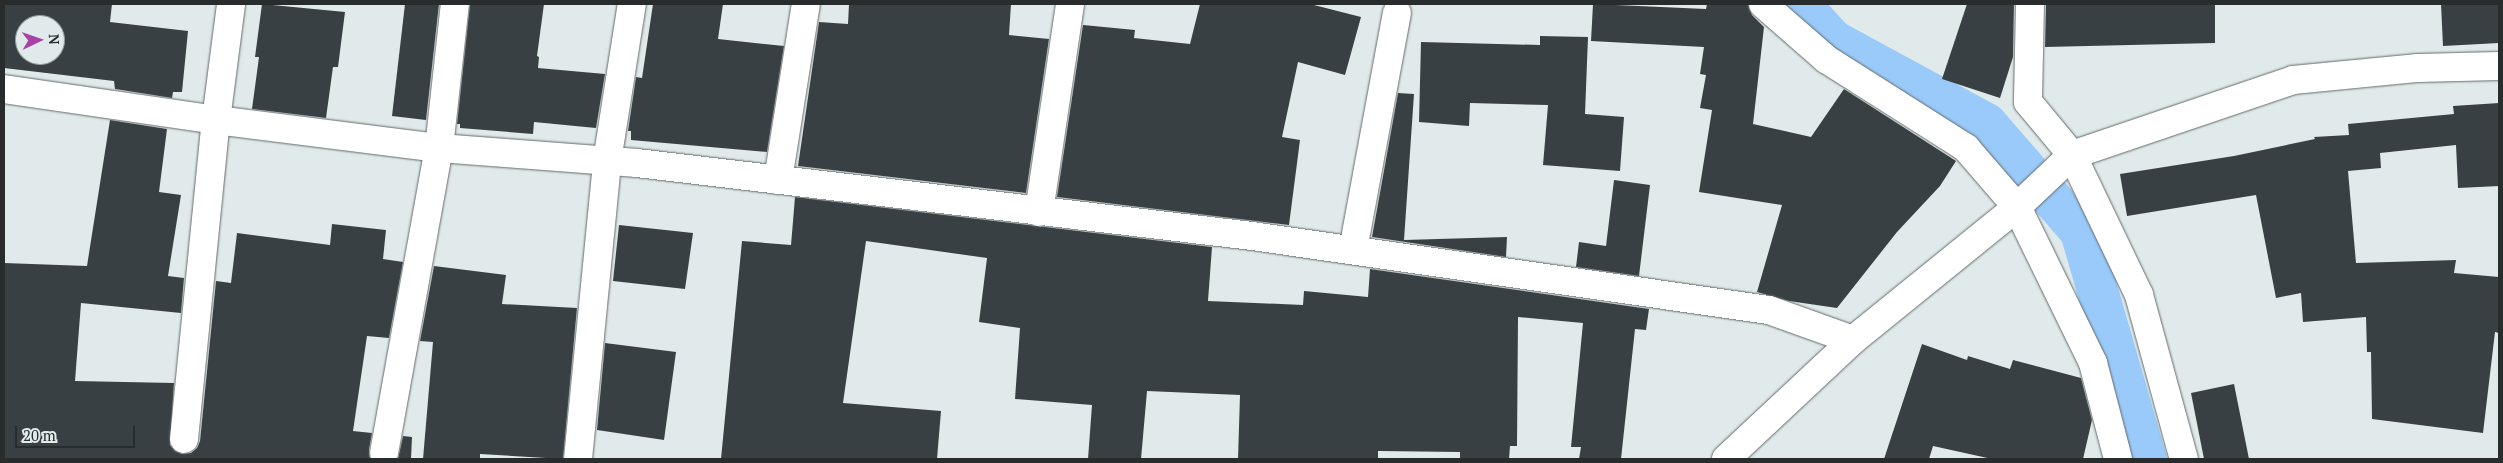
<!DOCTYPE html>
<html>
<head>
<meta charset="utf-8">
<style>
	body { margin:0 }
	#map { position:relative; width:2503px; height:463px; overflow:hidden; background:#e1eaea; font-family:"PT Serif",serif }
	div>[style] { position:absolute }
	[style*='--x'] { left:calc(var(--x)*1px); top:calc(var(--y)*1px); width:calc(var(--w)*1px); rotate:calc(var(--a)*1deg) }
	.canal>* { height:41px; margin:-20.5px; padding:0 20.5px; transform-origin:20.5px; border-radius:20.5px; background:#99cafa }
	.building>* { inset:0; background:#394043 }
	.roads { filter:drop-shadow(0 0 1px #626a6a) drop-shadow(0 0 1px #626a6a) }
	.street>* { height:28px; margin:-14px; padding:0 14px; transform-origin:14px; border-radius:14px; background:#fff }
	.secondary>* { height:28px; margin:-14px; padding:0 14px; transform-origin:14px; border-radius:14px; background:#fff }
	span { translate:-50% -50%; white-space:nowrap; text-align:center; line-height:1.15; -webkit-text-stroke:5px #e1eaea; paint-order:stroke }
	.frame { position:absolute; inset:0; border:5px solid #282c2c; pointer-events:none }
	.north { position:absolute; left:15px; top:15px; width:50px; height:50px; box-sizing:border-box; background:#e1eaea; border:1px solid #979e9e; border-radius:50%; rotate:87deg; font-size:14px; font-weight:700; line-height:20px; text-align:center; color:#282c2c }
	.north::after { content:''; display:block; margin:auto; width:18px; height:22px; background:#a642a8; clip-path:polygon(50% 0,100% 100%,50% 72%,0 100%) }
	.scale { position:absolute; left:15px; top:426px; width:120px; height:22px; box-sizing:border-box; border:2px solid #282c2c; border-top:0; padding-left:6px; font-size:15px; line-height:18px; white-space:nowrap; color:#282c2c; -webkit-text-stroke:4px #e1eaea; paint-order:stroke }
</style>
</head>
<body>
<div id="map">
	<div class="canal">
		<div style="--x:1800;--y:4;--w:49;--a:47.5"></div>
		<div style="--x:1833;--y:40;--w:174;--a:28.5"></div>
		<div style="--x:1986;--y:123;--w:143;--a:49"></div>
		<div style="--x:2080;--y:231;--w:237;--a:73.9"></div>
	</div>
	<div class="building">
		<div style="clip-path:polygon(evenodd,4px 4px,112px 4px,110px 22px,188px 31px,182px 92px,173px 92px,172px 98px,115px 89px,114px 81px,4px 68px,4px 4px,25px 25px,55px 25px,55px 55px,25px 55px,25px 25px)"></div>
		<div style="clip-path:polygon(262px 4px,345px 12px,338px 67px,333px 67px,326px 118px,252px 109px,259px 57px,255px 57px)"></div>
		<div style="clip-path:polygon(405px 4px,439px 4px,426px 120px,392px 116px)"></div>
		<div style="clip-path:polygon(470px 4px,544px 4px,537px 56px,539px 57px,538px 68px,605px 74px,596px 128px,534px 122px,533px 134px,460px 128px,460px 124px,457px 124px)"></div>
		<div style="clip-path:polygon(653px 4px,723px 4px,718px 39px,784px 46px,767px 152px,631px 140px,631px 131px,628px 131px,636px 77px,642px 78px)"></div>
		<div style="clip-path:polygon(849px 4px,1011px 4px,1009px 35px,1049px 39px,1026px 193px,798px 166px,819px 22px,848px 24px)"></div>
		<div style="clip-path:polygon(1200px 4px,1310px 4px,1361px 17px,1345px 75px,1298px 62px,1282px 137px,1300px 140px,1289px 225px,1057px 197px,1083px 25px,1135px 30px,1134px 38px,1190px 44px)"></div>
		<div style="clip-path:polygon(1593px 4px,1706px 9px,1707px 4px,1748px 4px,1752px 15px,1764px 27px,1753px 124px,1811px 137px,1844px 89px,1956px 161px,1940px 186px,1897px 232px,1837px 308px,1789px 301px,1757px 292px,1782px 205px,1699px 192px,1712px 110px,1700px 108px,1706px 75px,1700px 74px,1704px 47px,1591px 41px)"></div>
		<div style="clip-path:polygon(1967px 4px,2014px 4px,2013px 57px,2000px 98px,1942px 79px)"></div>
		<div style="clip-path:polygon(2046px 4px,2215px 4px,2215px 43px,2045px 47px)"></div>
		<div style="clip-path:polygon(2441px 4px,2499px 4px,2499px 43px,2443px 46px)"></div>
		<div style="clip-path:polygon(1540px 36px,1588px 37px,1585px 114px,1624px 117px,1620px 171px,1543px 165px,1548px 105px,1470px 103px,1469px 126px,1419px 122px,1421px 42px,1540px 45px)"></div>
		<div style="clip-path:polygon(1398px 93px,1414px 94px,1404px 240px,1507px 237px,1506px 257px,1372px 237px)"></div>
		<div style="clip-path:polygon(2499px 103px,2499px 186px,2458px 188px,2456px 145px,2380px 153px,2381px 168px,2348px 171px,2356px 263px,2456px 260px,2454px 273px,2499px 277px,2499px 333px,2495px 332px,2483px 433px,2372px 419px,2371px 352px,2367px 352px,2366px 317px,2303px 322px,2301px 293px,2276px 298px,2256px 195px,2127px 216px,2120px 174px,2234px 156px,2315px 139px,2314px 137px,2349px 135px,2348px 124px,2454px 114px,2453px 106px)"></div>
		<div style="clip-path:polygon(110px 120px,167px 129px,159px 192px,181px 195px,168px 276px,184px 278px,181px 313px,81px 303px,75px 381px,174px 383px,170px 445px,175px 451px,182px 454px,191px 453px,197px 448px,200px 441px,216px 281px,231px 283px,237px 233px,330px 245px,332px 224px,386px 230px,383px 259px,403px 262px,389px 338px,367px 336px,353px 431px,372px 433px,369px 450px,370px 459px,4px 459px,4px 263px,87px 266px)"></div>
		<div style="clip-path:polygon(1614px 180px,1650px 185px,1639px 276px,1576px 267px,1579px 242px,1606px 246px)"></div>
		<div style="clip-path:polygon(795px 197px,1212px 247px,1208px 301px,1303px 305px,1304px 291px,1368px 297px,1370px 269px,1649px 309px,1646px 330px,1635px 329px,1621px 459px,1579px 459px,1581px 447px,1571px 447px,1583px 323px,1518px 317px,1517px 446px,1510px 446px,1509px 459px,1460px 459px,1460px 452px,1378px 451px,1378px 459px,1238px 459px,1240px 395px,1147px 391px,1141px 459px,1088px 459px,1092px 405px,1015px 399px,1020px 328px,979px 322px,987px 258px,866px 241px,843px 403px,941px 411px,937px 459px,721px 459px,742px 241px,791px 245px)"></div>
		<div style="clip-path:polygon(619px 225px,693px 233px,685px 289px,613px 281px)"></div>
		<div style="clip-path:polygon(434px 266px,506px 275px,502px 304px,577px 308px,563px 459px,480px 454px,480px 459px,423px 459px,433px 342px,420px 341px)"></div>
		<div style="clip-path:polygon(605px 343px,676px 352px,664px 440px,597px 430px)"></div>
		<div style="clip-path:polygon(1922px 344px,1967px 360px,1968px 356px,2010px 369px,2013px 360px,2081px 378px,2092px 420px,2083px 459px,1992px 459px,1933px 446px,1929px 459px,1884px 459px)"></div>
		<div style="clip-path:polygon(2234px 384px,2249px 459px,2204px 459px,2191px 393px)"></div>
		<div style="clip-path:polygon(403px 436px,412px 437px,411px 459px,398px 459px)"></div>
	</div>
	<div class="roads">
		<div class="street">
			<div style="--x:1763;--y:4;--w:84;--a:41.1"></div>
			<div style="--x:1826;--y:59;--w:166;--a:32.4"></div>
			<div style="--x:1966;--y:148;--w:78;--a:49.2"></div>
			<div style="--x:2017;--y:207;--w:174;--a:64"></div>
			<div style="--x:2093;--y:363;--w:99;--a:75.4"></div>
			<div style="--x:2030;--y:4;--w:98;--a:91.2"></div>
			<div style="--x:2028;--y:102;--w:69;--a:50.3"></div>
			<div style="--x:2072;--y:155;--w:155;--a:64.4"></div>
			<div style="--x:2139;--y:295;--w:170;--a:74.7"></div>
			<div style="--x:4;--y:89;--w:214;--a:8.3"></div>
			<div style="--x:216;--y:120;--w:225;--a:7.2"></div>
			<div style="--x:439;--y:148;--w:199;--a:4.3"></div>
			<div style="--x:637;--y:163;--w:619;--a:6.77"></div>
			<div style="--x:1252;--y:236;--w:522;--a:8.15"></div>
			<div style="--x:1769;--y:310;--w:89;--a:19.7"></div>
			<div style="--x:778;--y:180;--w:178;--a:-81"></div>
			<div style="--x:1039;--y:212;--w:210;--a:-81.5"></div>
			<div style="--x:1353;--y:250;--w:241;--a:-79.5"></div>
			<div style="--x:184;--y:439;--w:321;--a:-84.3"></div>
			<div style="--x:216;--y:120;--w:117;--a:-82.6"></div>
			<div style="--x:384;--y:453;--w:310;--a:-79.8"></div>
			<div style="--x:439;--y:148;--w:145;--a:-83.7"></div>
			<div style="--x:578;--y:459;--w:299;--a:-84.4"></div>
			<div style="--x:607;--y:161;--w:159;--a:-81"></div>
		</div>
		<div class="secondary">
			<div style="--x:1726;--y:459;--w:174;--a:-43.1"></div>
			<div style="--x:1853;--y:340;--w:211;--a:-39"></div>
			<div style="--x:2017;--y:207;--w:76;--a:-43.4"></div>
			<div style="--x:2072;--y:155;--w:233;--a:-18.7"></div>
			<div style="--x:2293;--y:80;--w:126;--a:-5.5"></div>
			<div style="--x:2418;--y:68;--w:81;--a:-1.4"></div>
		</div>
	</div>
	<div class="frame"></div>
	<div class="north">N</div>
	<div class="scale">20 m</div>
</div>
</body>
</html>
